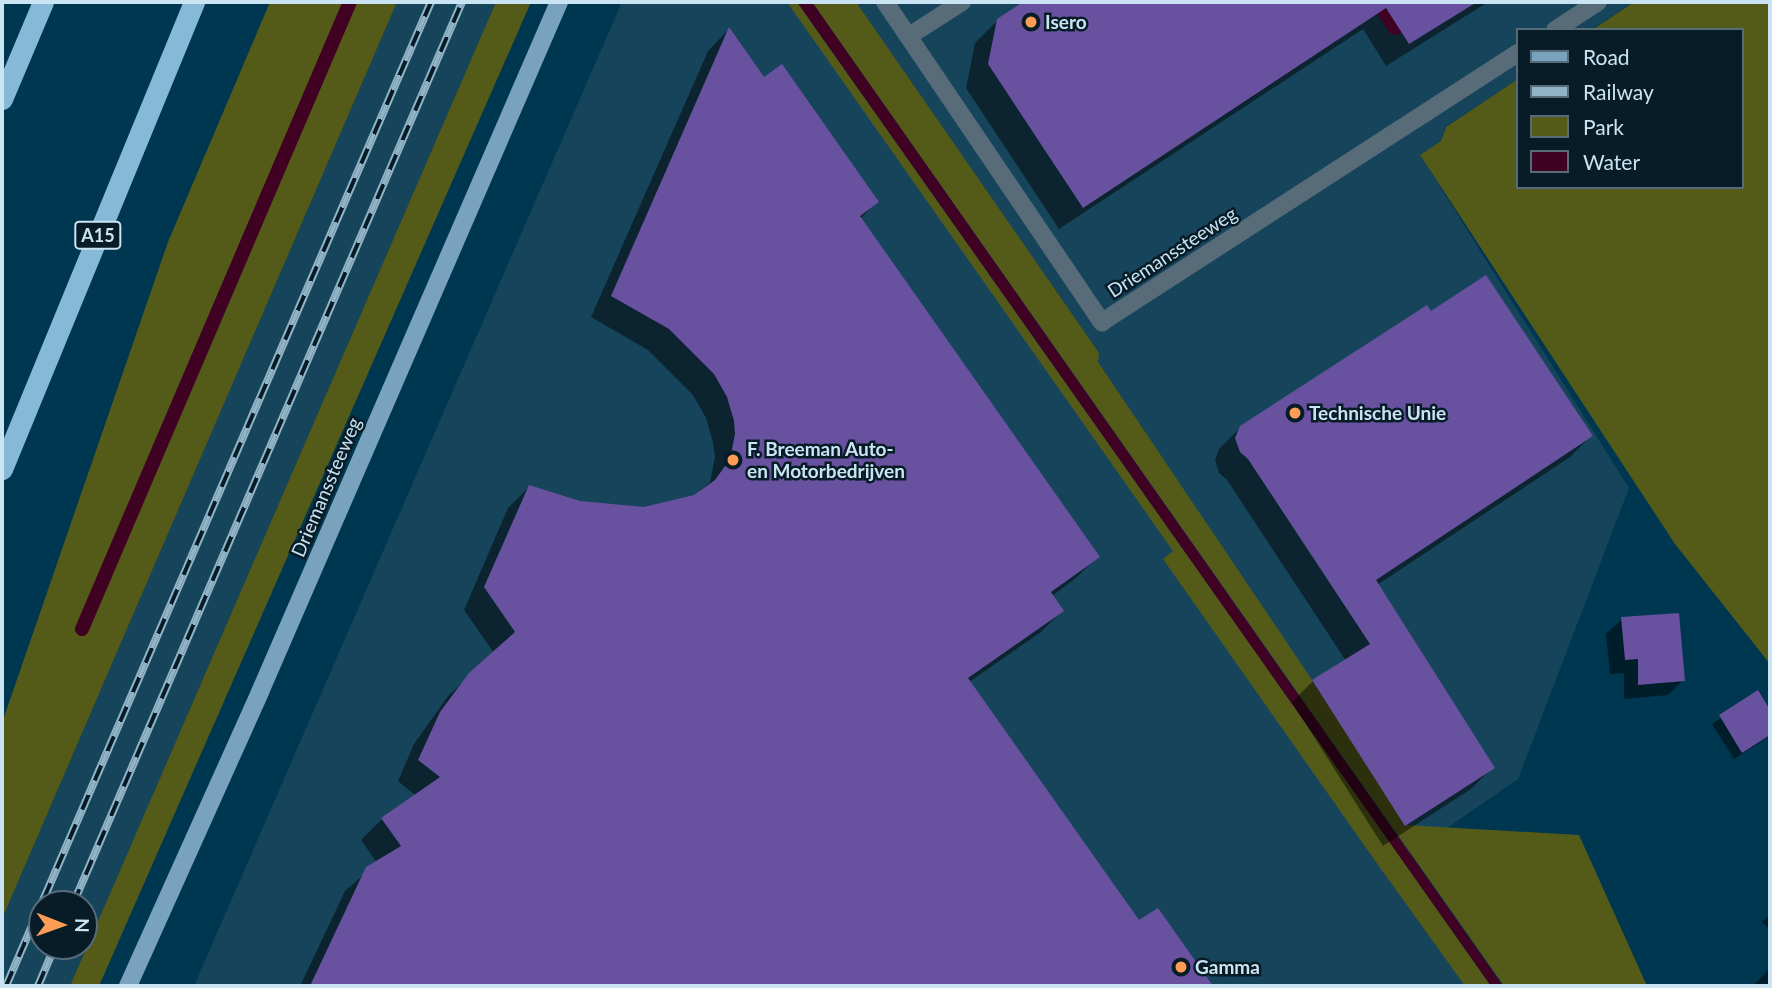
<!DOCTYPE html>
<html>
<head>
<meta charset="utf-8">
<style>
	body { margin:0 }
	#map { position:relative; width:1772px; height:988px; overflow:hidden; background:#003750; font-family:Lato,sans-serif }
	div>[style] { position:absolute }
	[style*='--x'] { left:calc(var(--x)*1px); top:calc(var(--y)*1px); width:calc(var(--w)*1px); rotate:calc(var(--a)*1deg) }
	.built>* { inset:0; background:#16455b }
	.green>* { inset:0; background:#545b19 }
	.water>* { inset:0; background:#400223 }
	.shadow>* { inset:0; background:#0007 }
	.stream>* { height:14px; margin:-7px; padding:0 7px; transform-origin:7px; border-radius:7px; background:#400223 }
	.building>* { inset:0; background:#68519f }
	.minor>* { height:18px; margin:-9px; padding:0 9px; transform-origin:9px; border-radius:9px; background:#576b78 }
	.major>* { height:18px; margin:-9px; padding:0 9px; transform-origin:9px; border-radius:9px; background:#79a3bc }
	.highway>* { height:21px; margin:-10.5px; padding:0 10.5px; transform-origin:10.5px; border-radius:10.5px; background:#86b9d7 }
	.rail>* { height:8px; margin-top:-4px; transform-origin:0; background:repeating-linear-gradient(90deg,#081c28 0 16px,#91b3c5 0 32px); box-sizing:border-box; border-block:2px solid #91b3c5 }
	.dots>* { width:19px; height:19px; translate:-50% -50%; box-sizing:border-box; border:4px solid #081c28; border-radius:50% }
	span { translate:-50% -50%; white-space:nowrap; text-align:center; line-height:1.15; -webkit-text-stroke:5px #081c28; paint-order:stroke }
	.shield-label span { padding:2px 5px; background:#081c28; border:2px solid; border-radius:5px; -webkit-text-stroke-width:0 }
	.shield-label { font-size:18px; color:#cae4f3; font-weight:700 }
	.poi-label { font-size:19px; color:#cae4f3; font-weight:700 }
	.left { translate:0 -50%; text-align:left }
	.street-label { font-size:19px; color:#cae4f3 }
	.frame { position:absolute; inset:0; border:4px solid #cae4f3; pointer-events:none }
	.legend { position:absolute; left:1516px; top:28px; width:228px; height:161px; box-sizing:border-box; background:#081c28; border:2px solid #566c79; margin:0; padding:9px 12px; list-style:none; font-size:21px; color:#cae4f3 }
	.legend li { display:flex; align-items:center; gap:14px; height:35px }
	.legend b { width:35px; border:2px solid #566c79 }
	.north { position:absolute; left:28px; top:890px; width:70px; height:70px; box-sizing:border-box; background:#081c28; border:2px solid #566c79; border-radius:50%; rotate:91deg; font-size:19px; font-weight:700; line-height:28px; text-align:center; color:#cae4f3 }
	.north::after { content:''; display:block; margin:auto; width:24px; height:32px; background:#fd9c55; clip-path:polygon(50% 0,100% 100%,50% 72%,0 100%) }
</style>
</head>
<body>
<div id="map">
	<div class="built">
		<div style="clip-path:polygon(evenodd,397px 2px,496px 2px,70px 986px,2px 986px,2px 919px,397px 2px,42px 904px,84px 904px,84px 946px,42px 946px,42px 904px)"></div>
		<div style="clip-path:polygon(622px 2px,1633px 2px,1591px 30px,1518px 30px,1518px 79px,1445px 127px,1441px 141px,1420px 155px,1629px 488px,1518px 779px,1383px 872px,1465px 986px,194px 986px)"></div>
	</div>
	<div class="green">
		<div style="clip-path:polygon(270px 2px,397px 2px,2px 919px,2px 723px,168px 242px)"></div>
		<div style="clip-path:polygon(496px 2px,531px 2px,99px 986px,70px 986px)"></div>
		<div style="clip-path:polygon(787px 2px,797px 2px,1491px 986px,1465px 986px,1383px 872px,1163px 559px,1173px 551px)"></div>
		<div style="clip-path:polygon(812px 2px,856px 2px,1099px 353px,1098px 362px,1312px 680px,1405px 825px,1579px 835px,1647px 986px,1504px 986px)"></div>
		<div style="clip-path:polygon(1634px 2px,1770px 2px,1770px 664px,1675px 544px,1420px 155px,1441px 141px,1446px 127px,1518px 79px,1518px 187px,1742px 187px,1742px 30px,1592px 30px)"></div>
	</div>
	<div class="water">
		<div style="clip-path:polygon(797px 2px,812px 2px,1503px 986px,1491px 986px)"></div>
	</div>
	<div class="shadow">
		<div style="clip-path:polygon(1026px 2px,1488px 2px,1386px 66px,1363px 29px,1059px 229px,966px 88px,975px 43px,998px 20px)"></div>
		<div style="clip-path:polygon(728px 30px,763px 79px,877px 202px,860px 219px,1097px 557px,1076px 578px,1052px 596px,1062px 611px,1041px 632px,969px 682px,1139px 922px,1158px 910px,1211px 986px,300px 986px,345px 891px,377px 863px,361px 840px,382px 819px,416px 796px,398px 781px,414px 744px,448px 696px,494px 653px,464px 610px,508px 508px,529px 487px,580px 503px,644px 509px,694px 496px,710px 482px,715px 457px,713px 443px,706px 418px,693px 395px,648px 350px,591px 317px,708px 51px)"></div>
		<div style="clip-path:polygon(1241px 427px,1591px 436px,1570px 457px,1377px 585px,1492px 768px,1471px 789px,1383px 846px,1292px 702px,1313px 681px,1346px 661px,1227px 480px,1219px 473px,1215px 460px,1219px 449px)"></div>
		<div style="clip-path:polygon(1622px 619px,1683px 680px,1668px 695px,1624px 699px,1624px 673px,1610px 674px,1606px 634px)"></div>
		<div style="clip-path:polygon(1758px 693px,1770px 713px,1770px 736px,1734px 759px,1712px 724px)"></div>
		<div style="clip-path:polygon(1770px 914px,1770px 930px,1762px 922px)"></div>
		<div style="clip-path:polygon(1770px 968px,1770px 986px,1753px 986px)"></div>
	</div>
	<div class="stream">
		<div style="--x:1378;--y:2;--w:31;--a:57"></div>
		<div style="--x:82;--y:629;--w:682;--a:-66.86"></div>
	</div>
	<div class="building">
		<div style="clip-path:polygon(1023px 2px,1477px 2px,1409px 44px,1386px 8px,1083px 208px,988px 64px,997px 19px)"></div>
		<div style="clip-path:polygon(729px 27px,764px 77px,782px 64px,879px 202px,860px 216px,1100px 557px,1051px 592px,1064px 611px,968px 678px,1139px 920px,1158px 908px,1213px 986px,310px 986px,366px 867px,401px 846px,381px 818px,440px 777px,418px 760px,440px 712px,469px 673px,515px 632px,484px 587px,529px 485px,580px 501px,644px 507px,694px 495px,715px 480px,730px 459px,735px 434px,734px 421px,727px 397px,714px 374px,669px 329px,611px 296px)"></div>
		<div style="clip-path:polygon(1486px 275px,1593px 436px,1376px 580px,1495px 768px,1405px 826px,1312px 680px,1370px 644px,1248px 459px,1240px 452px,1235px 438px,1240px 426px,1427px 305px,1431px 311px)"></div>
		<div style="clip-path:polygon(1679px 613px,1685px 681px,1638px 685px,1638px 659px,1625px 660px,1621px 617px)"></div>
		<div style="clip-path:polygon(1758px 690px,1770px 710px,1770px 735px,1742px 753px,1719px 715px)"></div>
	</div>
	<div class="minor">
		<div style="--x:885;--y:2;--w:387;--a:55.9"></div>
		<div style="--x:1102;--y:322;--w:495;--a:-32.9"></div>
		<div style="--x:1555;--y:30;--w:51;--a:-33.1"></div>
		<div style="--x:909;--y:36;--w:63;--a:-32.7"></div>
	</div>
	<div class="major">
		<div style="--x:128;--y:986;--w:322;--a:-65.8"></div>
		<div style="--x:260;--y:692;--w:752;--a:-66.57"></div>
	</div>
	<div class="highway">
		<div style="--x:2;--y:99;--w:105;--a:-67.1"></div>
		<div style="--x:2;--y:469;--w:505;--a:-67.65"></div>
	</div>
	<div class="rail">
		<div style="--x:73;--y:904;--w:982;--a:-66.67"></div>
		<div style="--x:6;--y:986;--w:1072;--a:-66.64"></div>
		<div style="--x:38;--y:986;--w:43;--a:-67"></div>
	</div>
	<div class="dots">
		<div style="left:1031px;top:22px;background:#fd9c55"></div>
		<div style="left:1295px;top:413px;background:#fd9c55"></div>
		<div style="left:733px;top:460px;background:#fd9c55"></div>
		<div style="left:1181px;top:967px;background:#fd9c55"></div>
	</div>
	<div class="shield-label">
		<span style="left:98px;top:235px">A15</span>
	</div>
	<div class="poi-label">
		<span class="left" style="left:1045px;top:22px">Isero</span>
		<span class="left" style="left:1309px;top:413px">Technische Unie</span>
		<span class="left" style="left:747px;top:460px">F. Breeman Auto-<br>en Motorbedrijven</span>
		<span class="left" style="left:1195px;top:967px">Gamma</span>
	</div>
	<div class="street-label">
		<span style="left:1172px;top:252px;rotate:-33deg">Driemanssteeweg</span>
		<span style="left:326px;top:487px;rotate:-67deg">Driemanssteeweg</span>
	</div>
	<div class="frame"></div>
	<ul class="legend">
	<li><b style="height:9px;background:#79a3bc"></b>Road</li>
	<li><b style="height:9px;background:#91b3c5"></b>Railway</li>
	<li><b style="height:19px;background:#545b19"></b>Park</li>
	<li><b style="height:19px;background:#400223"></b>Water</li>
	</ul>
	<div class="north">N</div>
</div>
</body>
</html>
